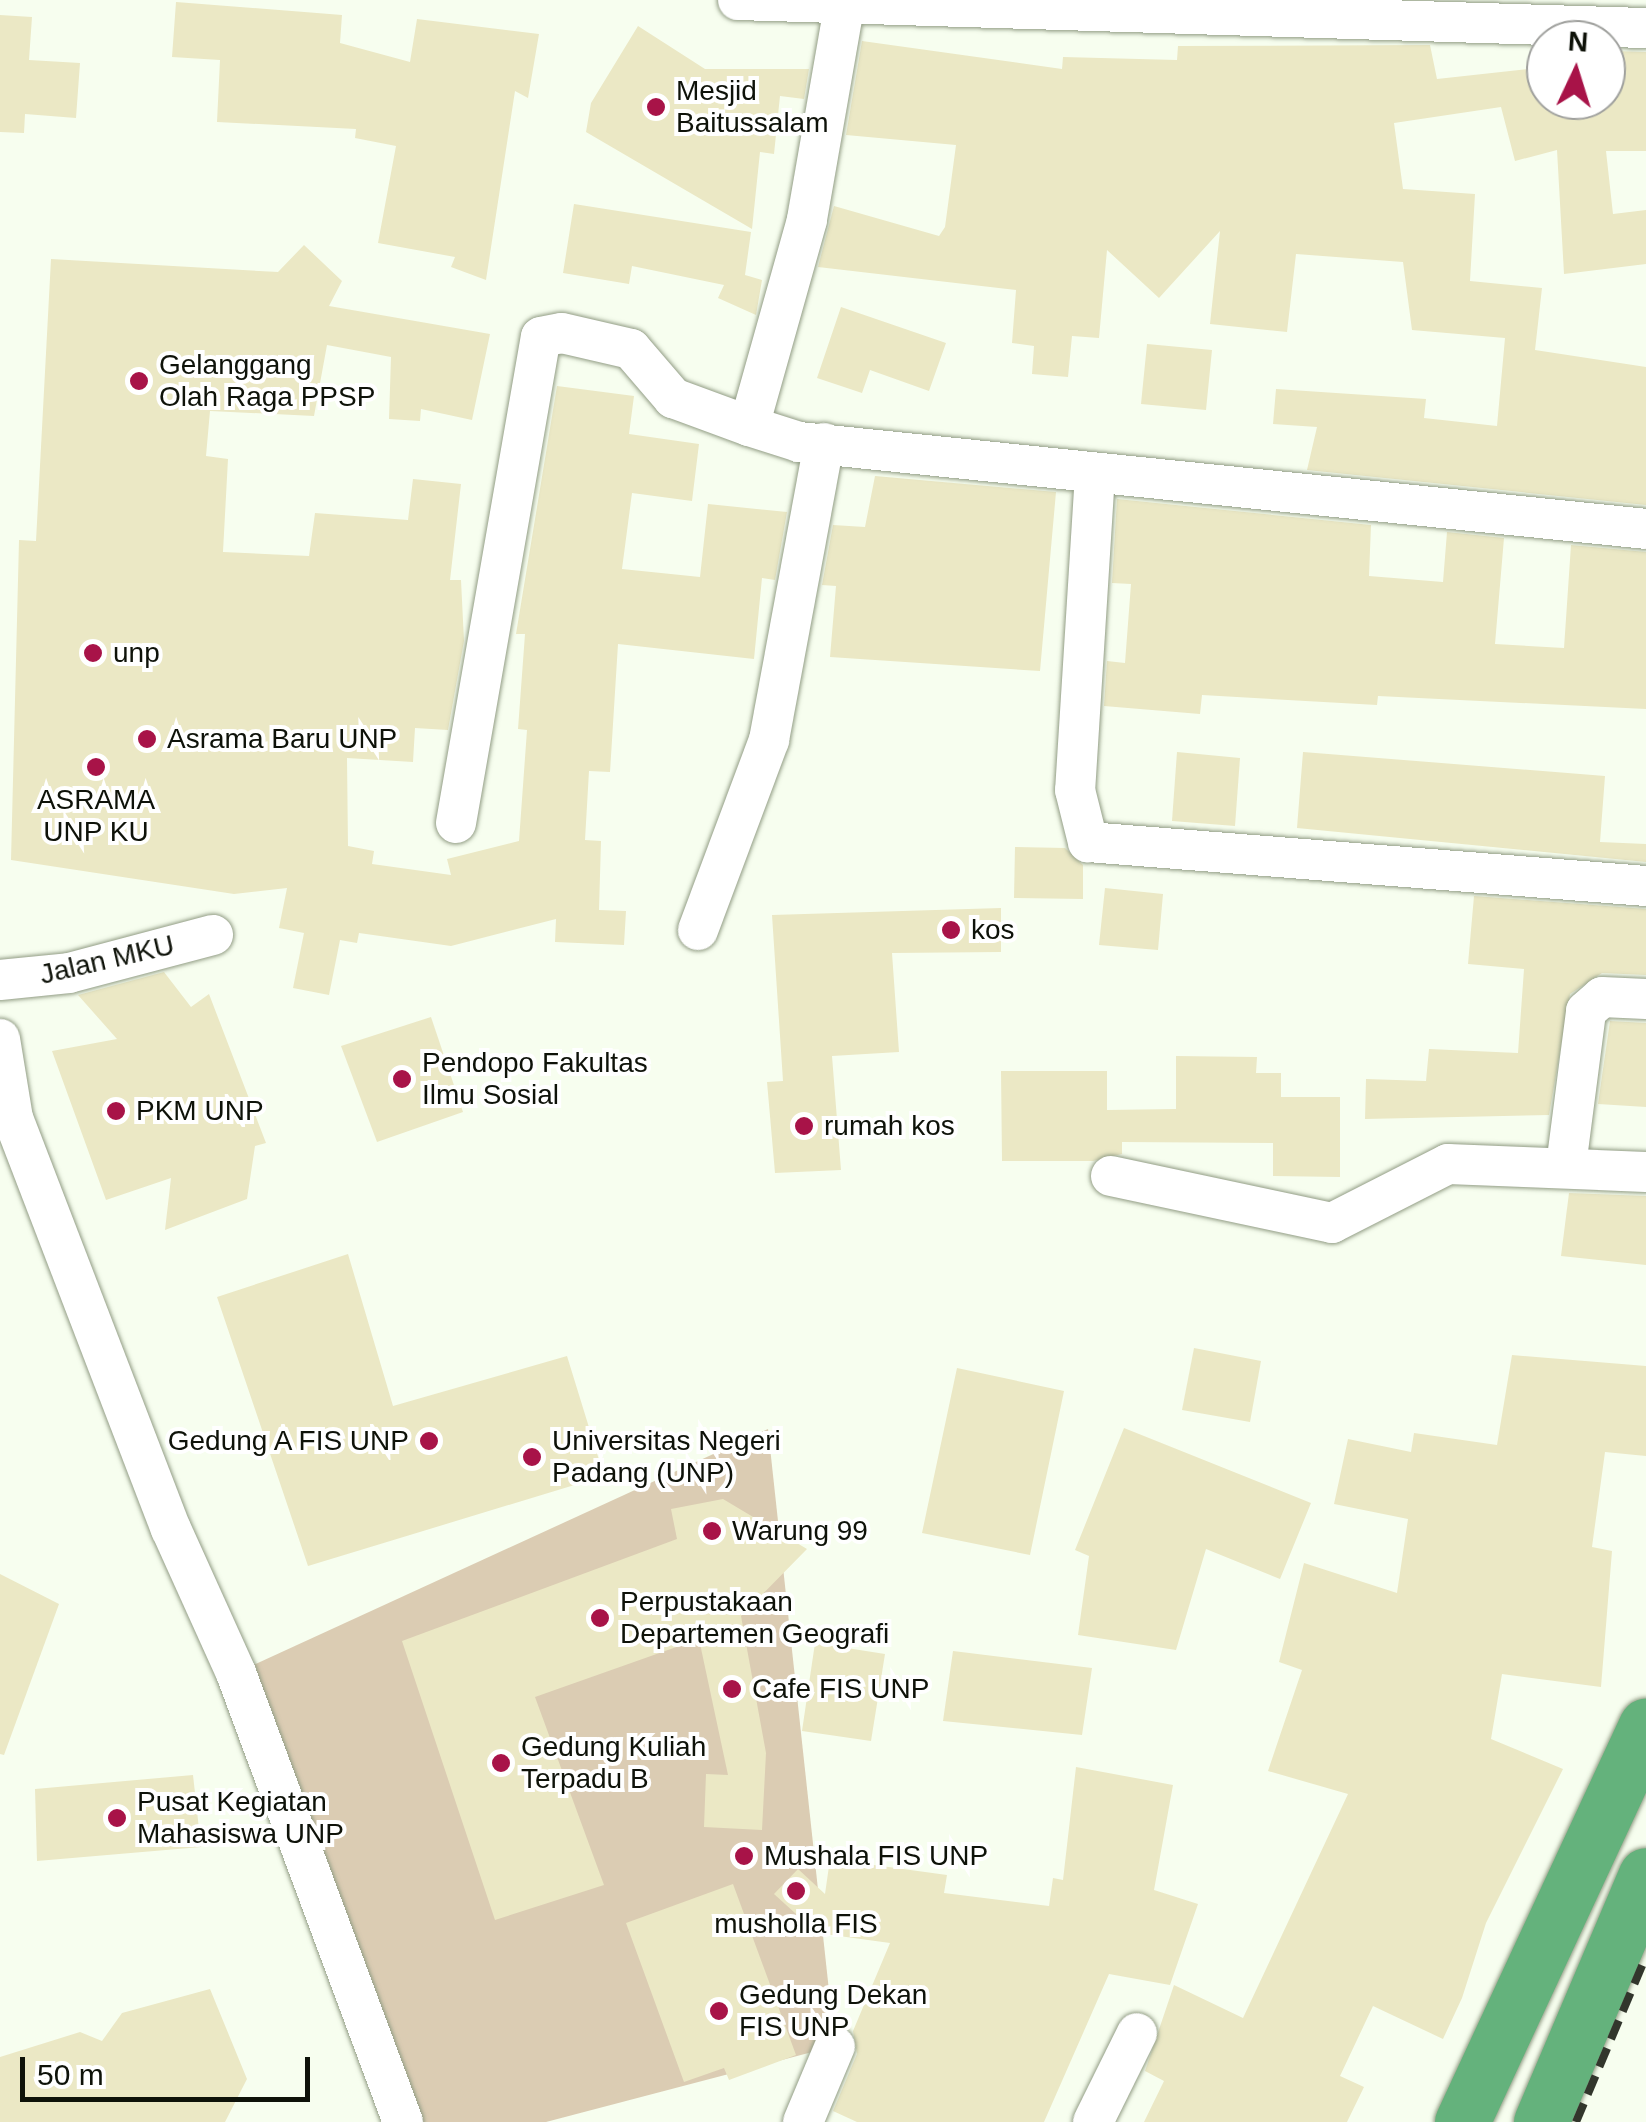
<!DOCTYPE html>
<html>
<head>
<meta charset="utf-8">
<style>
	body { margin:0 }
	#map { position:relative; width:1646px; height:2122px; overflow:hidden; background:#f7feef; font-family:Helvetica,sans-serif }
	div>[style] { position:absolute }
	[style*='--x'] { left:calc(var(--x)*1px); top:calc(var(--y)*1px); width:calc(var(--w)*1px); rotate:calc(var(--a)*1deg) }
	.green>* { inset:0; background:#dbccb3 }
	.building>* { inset:0; background:#ebe8c5 }
	.roads { filter:drop-shadow(0 0 2px #929d85) drop-shadow(0 0 2px #929d85) }
	.minor>* { height:40px; margin:-20px; padding:0 20px; transform-origin:20px; border-radius:20px; background:#fff }
	.trunk>* { height:55px; margin:-27.5px; padding:0 27.5px; transform-origin:27.5px; border-radius:27.5px; background:#64b27c }
	.rail>* { height:8px; margin-top:-4px; transform-origin:0; background:repeating-linear-gradient(90deg,#32362c 0 20px,transparent 0 30px) }
	.dots>* { width:28px; height:28px; translate:-50% -50%; box-sizing:border-box; border:5px solid #fff; border-radius:50% }
	span { translate:-50% -50%; white-space:nowrap; text-align:center; line-height:1.15; -webkit-text-stroke:8px #fff; paint-order:stroke }
	.poi-label { font-size:28px; color:#0e1209 }
	.left { translate:0 -50%; text-align:left }
	.right { translate:-100% -50%; text-align:right }
	.street-label { font-size:28px; color:#0e1209 }
	.north { position:absolute; left:1526px; top:20px; width:100px; height:100px; box-sizing:border-box; background:#fff; border:2px solid #9fa09d; border-radius:50%; rotate:4deg; font-size:28px; font-weight:700; line-height:40px; text-align:center; color:#0e1209 }
	.north::after { content:''; display:block; margin:auto; width:35px; height:45px; background:#a81348; clip-path:polygon(50% 0,100% 100%,50% 72%,0 100%) }
	.scale { position:absolute; left:20px; top:2057px; width:290px; height:45px; box-sizing:border-box; border:5px solid #0e1209; border-top:0; padding-left:12px; font-size:30px; line-height:35px; white-space:nowrap; color:#0e1209; -webkit-text-stroke:8px #fff; paint-order:stroke }
</style>
</head>
<body>
<div id="map">
	<div class="green">
		<div style="clip-path:polygon(768px 1429px,835px 2046px,546px 2122px,399px 2122px,236px 1673px)"></div>
	</div>
	<div class="building">
		<div style="clip-path:polygon(176px 2px,342px 15px,340px 43px,410px 62px,417px 19px,539px 34px,528px 98px,515px 91px,486px 280px,451px 267px,455px 257px,378px 243px,396px 146px,355px 138px,356px 129px,217px 122px,220px 60px,172px 57px)"></div>
		<div style="clip-path:polygon(0 15px,32px 17px,29px 60px,80px 63px,76px 118px,25px 114px,24px 133px,0 132px)"></div>
		<div style="clip-path:polygon(638px 26px,705px 69px,809px 69px,804px 99px,780px 96px,774px 154px,760px 152px,752px 229px,586px 132px,591px 103px)"></div>
		<div style="clip-path:polygon(862px 41px,1062px 69px,1063px 57px,1177px 60px,1178px 46px,1430px 45px,1437px 79px,1546px 67px,1546px 100px,1612px 100px,1612px 51px,1646px 52px,1646px 151px,1606px 151px,1613px 214px,1646px 210px,1646px 264px,1564px 274px,1557px 150px,1515px 161px,1501px 107px,1394px 123px,1403px 189px,1475px 194px,1470px 281px,1542px 288px,1535px 350px,1646px 367px,1646px 505px,1307px 470px,1317px 427px,1273px 424px,1276px 389px,1426px 399px,1424px 418px,1497px 426px,1505px 338px,1412px 330px,1403px 262px,1296px 254px,1287px 332px,1210px 324px,1220px 231px,1159px 298px,1107px 250px,1099px 338px,1072px 336px,1068px 377px,1032px 374px,1034px 346px,1012px 343px,1016px 290px,818px 267px,834px 206px,939px 236px,945px 227px,956px 145px,846px 135px)"></div>
		<div style="clip-path:polygon(574px 204px,751px 232px,745px 275px,762px 280px,756px 315px,718px 298px,724px 285px,632px 266px,629px 284px,563px 273px)"></div>
		<div style="clip-path:polygon(304px 245px,342px 281px,329px 306px,490px 334px,472px 420px,421px 409px,420px 421px,389px 419px,391px 357px,327px 345px,314px 416px,210px 411px,206px 456px,228px 459px,223px 552px,309px 556px,315px 513px,408px 520px,413px 479px,461px 484px,450px 580px,461px 580px,464px 641px,448px 730px,415px 728px,413px 762px,347px 758px,348px 846px,374px 851px,372px 864px,451px 875px,447px 859px,519px 841px,527px 730px,518px 729px,525px 634px,516px 634px,557px 386px,634px 396px,629px 434px,699px 444px,692px 501px,632px 493px,622px 569px,700px 577px,708px 504px,787px 512px,775px 580px,762px 578px,754px 659px,618px 644px,610px 772px,589px 771px,585px 840px,601px 841px,599px 910px,626px 911px,624px 945px,555px 942px,556px 919px,451px 946px,359px 933px,357px 943px,340px 940px,329px 995px,293px 988px,304px 933px,279px 928px,287px 888px,234px 894px,11px 860px,19px 540px,36px 541px,51px 259px,278px 272px)"></div>
		<div style="clip-path:polygon(841px 307px,946px 343px,929px 391px,870px 370px,862px 393px,817px 378px)"></div>
		<div style="clip-path:polygon(1147px 344px,1212px 350px,1206px 410px,1141px 404px)"></div>
		<div style="clip-path:polygon(875px 476px,1056px 492px,1040px 671px,830px 657px,836px 586px,822px 585px,833px 525px,865px 527px)"></div>
		<div style="clip-path:polygon(1117px 499px,1371px 525px,1369px 576px,1443px 582px,1447px 532px,1504px 538px,1495px 644px,1564px 648px,1571px 545px,1646px 552px,1646px 709px,1378px 696px,1377px 705px,1202px 695px,1200px 714px,1104px 706px,1107px 661px,1125px 663px,1131px 584px,1112px 583px)"></div>
		<div style="clip-path:polygon(1177px 752px,1240px 758px,1235px 826px,1172px 821px)"></div>
		<div style="clip-path:polygon(1303px 752px,1605px 776px,1600px 842px,1646px 844px,1646px 862px,1297px 828px)"></div>
		<div style="clip-path:polygon(1015px 847px,1065px 848px,1083px 865px,1083px 899px,1014px 898px)"></div>
		<div style="clip-path:polygon(1105px 888px,1163px 894px,1158px 950px,1099px 945px)"></div>
		<div style="clip-path:polygon(1474px 896px,1646px 909px,1646px 975px,1602px 973px,1570px 994px,1549px 1115px,1365px 1119px,1366px 1079px,1426px 1081px,1429px 1049px,1518px 1053px,1524px 969px,1468px 964px)"></div>
		<div style="clip-path:polygon(1001px 908px,1001px 952px,892px 953px,899px 1052px,832px 1056px,841px 1170px,775px 1173px,767px 1082px,783px 1081px,772px 915px)"></div>
		<div style="clip-path:polygon(164px 972px,191px 1007px,209px 994px,266px 1143px,255px 1146px,247px 1199px,165px 1230px,171px 1178px,106px 1200px,52px 1051px,117px 1039px,78px 995px)"></div>
		<div style="clip-path:polygon(431px 1017px,463px 1112px,377px 1142px,341px 1046px)"></div>
		<div style="clip-path:polygon(1610px 1021px,1646px 1023px,1646px 1107px,1598px 1104px)"></div>
		<div style="clip-path:polygon(1176px 1056px,1257px 1057px,1256px 1073px,1281px 1073px,1281px 1097px,1340px 1097px,1340px 1177px,1273px 1176px,1273px 1143px,1122px 1142px,1122px 1154px,1093px 1161px,1002px 1161px,1001px 1071px,1107px 1071px,1107px 1110px,1176px 1109px)"></div>
		<div style="clip-path:polygon(1569px 1193px,1646px 1196px,1646px 1265px,1561px 1256px)"></div>
		<div style="clip-path:polygon(348px 1254px,393px 1406px,567px 1356px,604px 1476px,308px 1566px,217px 1297px)"></div>
		<div style="clip-path:polygon(1194px 1348px,1261px 1361px,1250px 1422px,1182px 1410px)"></div>
		<div style="clip-path:polygon(1512px 1355px,1646px 1366px,1646px 1456px,1605px 1452px,1592px 1547px,1612px 1551px,1601px 1687px,1502px 1674px,1491px 1739px,1563px 1769px,1486px 1923px,1462px 1998px,1443px 2039px,1373px 2006px,1340px 2076px,1364px 2087px,1347px 2122px,1144px 2122px,1164px 2081px,1145px 2071px,1174px 1985px,1243px 2018px,1348px 1794px,1268px 1771px,1302px 1670px,1279px 1662px,1304px 1563px,1397px 1593px,1408px 1519px,1334px 1504px,1348px 1439px,1411px 1452px,1414px 1433px,1497px 1445px)"></div>
		<div style="clip-path:polygon(957px 1368px,1064px 1391px,1030px 1555px,922px 1533px)"></div>
		<div style="clip-path:polygon(1124px 1428px,1311px 1503px,1280px 1579px,1206px 1549px,1176px 1650px,1078px 1635px,1089px 1556px,1075px 1550px)"></div>
		<div style="clip-path:polygon(723px 1499px,807px 1549px,741px 1616px,766px 1753px,762px 1830px,704px 1827px,706px 1774px,728px 1775px,699px 1639px,535px 1697px,604px 1885px,495px 1920px,402px 1641px,677px 1539px,671px 1509px)"></div>
		<div style="clip-path:polygon(0 1574px,59px 1604px,4px 1755px,0 1754px)"></div>
		<div style="clip-path:polygon(815px 1643px,885px 1654px,871px 1741px,802px 1731px)"></div>
		<div style="clip-path:polygon(953px 1651px,1092px 1668px,1082px 1735px,943px 1721px)"></div>
		<div style="clip-path:polygon(1076px 1767px,1173px 1785px,1154px 1890px,1198px 1904px,1170px 1985px,1109px 1974px,1044px 2122px,857px 2122px,833px 2111px,857px 2054px,853px 2031px,890px 1943px,817px 1933px,774px 1894px,798px 1869px,825px 1894px,830px 1859px,947px 1875px,944px 1893px,1049px 1906px,1053px 1878px,1063px 1880px)"></div>
		<div style="clip-path:polygon(193px 1775px,201px 1847px,37px 1861px,35px 1789px)"></div>
		<div style="clip-path:polygon(733px 1884px,796px 2055px,729px 2080px,724px 2068px,684px 2082px,626px 1923px)"></div>
		<div style="clip-path:polygon(210px 1989px,247px 2079px,225px 2122px,0 2122px,0 2057px,80px 2032px,102px 2041px,122px 2013px)"></div>
	</div>
	<div class="roads">
		<div class="minor">
			<div style="--x:738;--y:0;--w:908;--a:1.77"></div>
			<div style="--x:844;--y:7;--w:216;--a:99.9"></div>
			<div style="--x:807;--y:220;--w:214;--a:105.7"></div>
			<div style="--x:749;--y:426;--w:52;--a:17.7"></div>
			<div style="--x:799;--y:442;--w:851;--a:5.86"></div>
			<div style="--x:1095;--y:474;--w:317;--a:93.6"></div>
			<div style="--x:1075;--y:790;--w:54;--a:76"></div>
			<div style="--x:1088;--y:842;--w:560;--a:4.51"></div>
			<div style="--x:456;--y:823;--w:493;--a:-80.1"></div>
			<div style="--x:541;--y:337;--w:21;--a:-11"></div>
			<div style="--x:562;--y:333;--w:71;--a:13.1"></div>
			<div style="--x:631;--y:349;--w:65;--a:49.4"></div>
			<div style="--x:673;--y:398;--w:81;--a:20.2"></div>
			<div style="--x:698;--y:930;--w:203;--a:-69.5"></div>
			<div style="--x:769;--y:740;--w:302;--a:-79.5"></div>
			<div style="--x:0;--y:980;--w:69;--a:-5.8"></div>
			<div style="--x:69;--y:973;--w:149;--a:-14.8"></div>
			<div style="--x:0;--y:1039;--w:80;--a:80.7"></div>
			<div style="--x:13;--y:1118;--w:440;--a:69"></div>
			<div style="--x:171;--y:1529;--w:158;--a:65.7"></div>
			<div style="--x:236;--y:1673;--w:479;--a:69.6"></div>
			<div style="--x:1566;--y:1166;--w:156;--a:-82.6"></div>
			<div style="--x:1586;--y:1011;--w:21;--a:-41"></div>
			<div style="--x:1602;--y:997;--w:44;--a:2.6"></div>
			<div style="--x:1111;--y:1176;--w:226;--a:12"></div>
			<div style="--x:1332;--y:1223;--w:130;--a:-27"></div>
			<div style="--x:1448;--y:1164;--w:198;--a:2.3"></div>
			<div style="--x:803;--y:2122;--w:82;--a:-67.2"></div>
			<div style="--x:1093;--y:2122;--w:99;--a:-63.7"></div>
		</div>
		<div class="trunk">
			<div style="--x:1462;--y:2122;--w:437;--a:-65.1"></div>
			<div style="--x:1541;--y:2122;--w:268;--a:-67"></div>
		</div>
	</div>
	<div class="rail">
		<div style="--x:1576;--y:2122;--w:180;--a:-67.1"></div>
	</div>
	<div class="dots">
		<div style="left:656px;top:107px;background:#a81348"></div>
		<div style="left:139px;top:381px;background:#a81348"></div>
		<div style="left:93px;top:653px;background:#a81348"></div>
		<div style="left:147px;top:739px;background:#a81348"></div>
		<div style="left:96px;top:767px;background:#a81348"></div>
		<div style="left:951px;top:930px;background:#a81348"></div>
		<div style="left:402px;top:1079px;background:#a81348"></div>
		<div style="left:116px;top:1111px;background:#a81348"></div>
		<div style="left:804px;top:1126px;background:#a81348"></div>
		<div style="left:429px;top:1441px;background:#a81348"></div>
		<div style="left:532px;top:1457px;background:#a81348"></div>
		<div style="left:712px;top:1531px;background:#a81348"></div>
		<div style="left:600px;top:1618px;background:#a81348"></div>
		<div style="left:732px;top:1689px;background:#a81348"></div>
		<div style="left:501px;top:1763px;background:#a81348"></div>
		<div style="left:117px;top:1818px;background:#a81348"></div>
		<div style="left:744px;top:1856px;background:#a81348"></div>
		<div style="left:796px;top:1891px;background:#a81348"></div>
		<div style="left:719px;top:2011px;background:#a81348"></div>
	</div>
	<div class="poi-label">
		<span class="left" style="left:676px;top:107px">Mesjid<br>Baitussalam</span>
		<span class="left" style="left:159px;top:381px">Gelanggang<br>Olah Raga PPSP</span>
		<span class="left" style="left:113px;top:653px">unp</span>
		<span class="left" style="left:167px;top:739px">Asrama Baru UNP</span>
		<span style="left:96px;top:816px">ASRAMA<br>UNP KU</span>
		<span class="left" style="left:971px;top:930px">kos</span>
		<span class="left" style="left:422px;top:1079px">Pendopo Fakultas<br>Ilmu Sosial</span>
		<span class="left" style="left:136px;top:1111px">PKM UNP</span>
		<span class="left" style="left:824px;top:1126px">rumah kos</span>
		<span class="right" style="left:409px;top:1441px">Gedung A FIS UNP</span>
		<span class="left" style="left:552px;top:1457px">Universitas Negeri<br>Padang (UNP)</span>
		<span class="left" style="left:732px;top:1531px">Warung 99</span>
		<span class="left" style="left:620px;top:1618px">Perpustakaan<br>Departemen Geografi</span>
		<span class="left" style="left:752px;top:1689px">Cafe FIS UNP</span>
		<span class="left" style="left:521px;top:1763px">Gedung Kuliah<br>Terpadu B</span>
		<span class="left" style="left:137px;top:1818px">Pusat Kegiatan<br>Mahasiswa UNP</span>
		<span class="left" style="left:764px;top:1856px">Mushala FIS UNP</span>
		<span style="left:796px;top:1924px">musholla FIS</span>
		<span class="left" style="left:739px;top:2011px">Gedung Dekan<br>FIS UNP</span>
	</div>
	<div class="street-label">
		<span style="left:107px;top:960px;rotate:-13deg">Jalan MKU</span>
	</div>
	<div class="north">N</div>
	<div class="scale">50 m</div>
</div>
</body>
</html>
